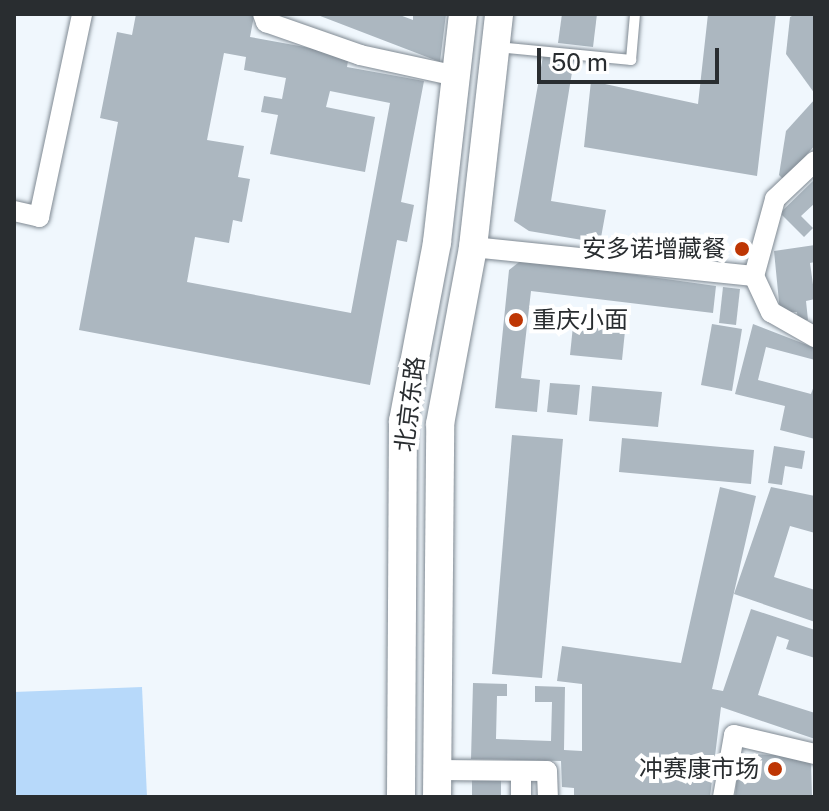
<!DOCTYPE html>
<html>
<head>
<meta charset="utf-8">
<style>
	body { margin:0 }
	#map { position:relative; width:829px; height:811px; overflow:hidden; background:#f0f7fd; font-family:"Public Sans","Noto Sans SC",sans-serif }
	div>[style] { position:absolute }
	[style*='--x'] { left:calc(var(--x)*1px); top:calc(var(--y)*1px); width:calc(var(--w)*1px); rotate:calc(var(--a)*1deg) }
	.green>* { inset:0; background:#b7d9fa }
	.building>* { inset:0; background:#acb7c0 }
	.roads { filter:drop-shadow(0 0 2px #7f8992) drop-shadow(0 0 2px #7f8992) }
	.lane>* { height:10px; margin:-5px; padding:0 5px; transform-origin:5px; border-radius:5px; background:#fff }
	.street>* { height:20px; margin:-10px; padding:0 10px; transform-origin:10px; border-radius:10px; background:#fff }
	.secondary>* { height:28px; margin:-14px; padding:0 14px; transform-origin:14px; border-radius:14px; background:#fff }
	.dots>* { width:22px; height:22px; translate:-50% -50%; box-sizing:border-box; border:4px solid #fff; border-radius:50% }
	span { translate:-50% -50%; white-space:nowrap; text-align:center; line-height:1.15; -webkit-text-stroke:8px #fff; paint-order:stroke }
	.poi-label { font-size:24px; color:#292d30 }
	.right { translate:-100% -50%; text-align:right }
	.left { translate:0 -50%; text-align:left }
	.street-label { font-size:24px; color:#292d30 }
	.frame { position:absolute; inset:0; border:16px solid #292d30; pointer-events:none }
	.scale { position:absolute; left:537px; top:48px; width:182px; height:36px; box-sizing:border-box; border:4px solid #292d30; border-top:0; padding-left:10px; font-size:24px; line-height:28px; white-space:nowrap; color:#292d30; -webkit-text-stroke:6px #fff; paint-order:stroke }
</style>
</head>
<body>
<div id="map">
	<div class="green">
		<div style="clip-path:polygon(142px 687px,147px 797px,14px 797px,14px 692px)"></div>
	</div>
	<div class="building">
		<div style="clip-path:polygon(evenodd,136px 14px,254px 16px,250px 37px,349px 55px,347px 67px,424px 81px,401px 202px,414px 205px,407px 242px,397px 240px,370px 385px,79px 330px,118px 122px,100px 118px,117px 32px,132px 35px,136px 14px,224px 53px,246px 57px,244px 70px,286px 78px,282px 99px,264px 96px,261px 112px,278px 115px,270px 154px,365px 172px,375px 117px,326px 107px,330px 91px,390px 103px,351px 313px,187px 282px,195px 237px,229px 243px,233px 220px,242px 222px,250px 179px,238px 177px,244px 146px,207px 140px,224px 53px)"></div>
		<div style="clip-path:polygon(315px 14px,397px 14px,413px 20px,413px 14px,446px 14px,440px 62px)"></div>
		<div style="clip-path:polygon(562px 14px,597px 14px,593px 47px,558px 43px)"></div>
		<div style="clip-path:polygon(708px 14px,776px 14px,757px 176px,584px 147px,591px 81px,698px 104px)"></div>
		<div style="clip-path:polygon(796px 14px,815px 14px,815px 94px,786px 54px,790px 17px)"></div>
		<div style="clip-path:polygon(543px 56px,574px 60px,551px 201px,606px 210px,600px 243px,529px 231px,514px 221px)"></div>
		<div style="clip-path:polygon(815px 99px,815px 145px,785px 181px,779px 175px,786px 131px)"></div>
		<div style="clip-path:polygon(815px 179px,815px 203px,801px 216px,813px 228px,804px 237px,780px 213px)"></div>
		<div style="clip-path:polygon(815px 245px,815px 262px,810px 263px,815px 299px,806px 301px,808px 320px,798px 321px,797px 312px,780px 312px,774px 251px)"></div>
		<div style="clip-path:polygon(523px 259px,716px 286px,713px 313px,531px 291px,521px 378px,540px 380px,537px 412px,495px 408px,509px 270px)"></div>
		<div style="clip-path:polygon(723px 287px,740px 289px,736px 325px,719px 323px)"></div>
		<div style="clip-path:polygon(712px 324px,742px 329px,732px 391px,701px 385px)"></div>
		<div style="clip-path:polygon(753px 324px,815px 348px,815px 360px,766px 347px,758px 380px,811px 394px,815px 383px,815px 439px,780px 430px,785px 406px,735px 394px)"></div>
		<div style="clip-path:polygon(573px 326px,625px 331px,622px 360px,570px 355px)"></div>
		<div style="clip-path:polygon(550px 383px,580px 385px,577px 415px,547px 412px)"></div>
		<div style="clip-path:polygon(592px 386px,662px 392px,658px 427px,589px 421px)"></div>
		<div style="clip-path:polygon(512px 435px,563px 439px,542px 678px,492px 674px)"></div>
		<div style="clip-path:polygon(622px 438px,754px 450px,751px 484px,619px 472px)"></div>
		<div style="clip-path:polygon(774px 446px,805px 451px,802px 469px,785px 466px,782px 485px,768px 483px)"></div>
		<div style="clip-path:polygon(720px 487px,756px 496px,712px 689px,723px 691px,751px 609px,815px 630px,815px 658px,786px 649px,789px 640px,777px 636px,758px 695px,815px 713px,815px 739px,721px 707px,710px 797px,574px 797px,574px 788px,562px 787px,561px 761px,471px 759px,473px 683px,507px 684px,507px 696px,497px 696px,496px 739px,551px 741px,552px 702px,535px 702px,535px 686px,565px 687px,564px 750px,582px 751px,582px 684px,557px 681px,562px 646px,681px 663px)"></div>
		<div style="clip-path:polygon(771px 487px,815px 496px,815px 533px,790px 526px,774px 577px,815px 590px,815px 622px,734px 594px)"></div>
		<div style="clip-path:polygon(747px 754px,803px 756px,811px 761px,812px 797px,735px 797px,738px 763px)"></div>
		<div style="clip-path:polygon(472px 780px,501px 780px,501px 797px,472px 797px)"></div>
	</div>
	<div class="roads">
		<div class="lane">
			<div style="--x:497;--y:47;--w:135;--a:5.5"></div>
			<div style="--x:631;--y:60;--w:46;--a:-85"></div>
		</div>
		<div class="street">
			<div style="--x:263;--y:14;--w:9;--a:69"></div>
			<div style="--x:266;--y:22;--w:100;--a:19.3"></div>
			<div style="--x:360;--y:55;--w:98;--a:12.3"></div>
			<div style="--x:14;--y:211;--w:26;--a:13"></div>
			<div style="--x:39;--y:217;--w:208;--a:-78"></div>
			<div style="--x:473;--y:247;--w:282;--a:5.9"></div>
			<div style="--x:754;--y:276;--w:80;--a:-74.7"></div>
			<div style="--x:775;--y:199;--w:55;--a:-43.5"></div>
			<div style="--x:754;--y:276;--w:40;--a:65"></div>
			<div style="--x:771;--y:312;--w:51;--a:29.6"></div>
			<div style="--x:438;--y:770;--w:109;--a:0.5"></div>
			<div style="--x:547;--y:771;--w:26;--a:88"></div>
			<div style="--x:521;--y:797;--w:26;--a:-90"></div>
			<div style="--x:723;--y:797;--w:63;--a:-79.9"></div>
			<div style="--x:734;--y:735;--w:83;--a:13.2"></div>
		</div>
		<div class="secondary">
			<div style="--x:401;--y:797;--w:376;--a:-89.7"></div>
			<div style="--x:403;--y:421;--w:182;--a:-79.2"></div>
			<div style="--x:437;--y:242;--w:229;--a:-83.5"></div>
			<div style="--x:437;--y:797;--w:373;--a:-89.5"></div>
			<div style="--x:440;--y:424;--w:180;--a:-79.4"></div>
			<div style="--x:473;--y:247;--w:234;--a:-83.6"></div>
		</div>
	</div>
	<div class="dots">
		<div style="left:742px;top:249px;background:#be3604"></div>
		<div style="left:516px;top:320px;background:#be3604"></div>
		<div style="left:775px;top:769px;background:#be3604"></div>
	</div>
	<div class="poi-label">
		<span class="right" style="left:726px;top:249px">安多诺增藏餐</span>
		<span class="left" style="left:532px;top:320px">重庆小面</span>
		<span class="right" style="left:759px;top:769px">冲赛康市场</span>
	</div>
	<div class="street-label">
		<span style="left:410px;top:404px;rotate:-83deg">北京东路</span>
	</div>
	<div class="frame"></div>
	<div class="scale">50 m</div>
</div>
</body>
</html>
